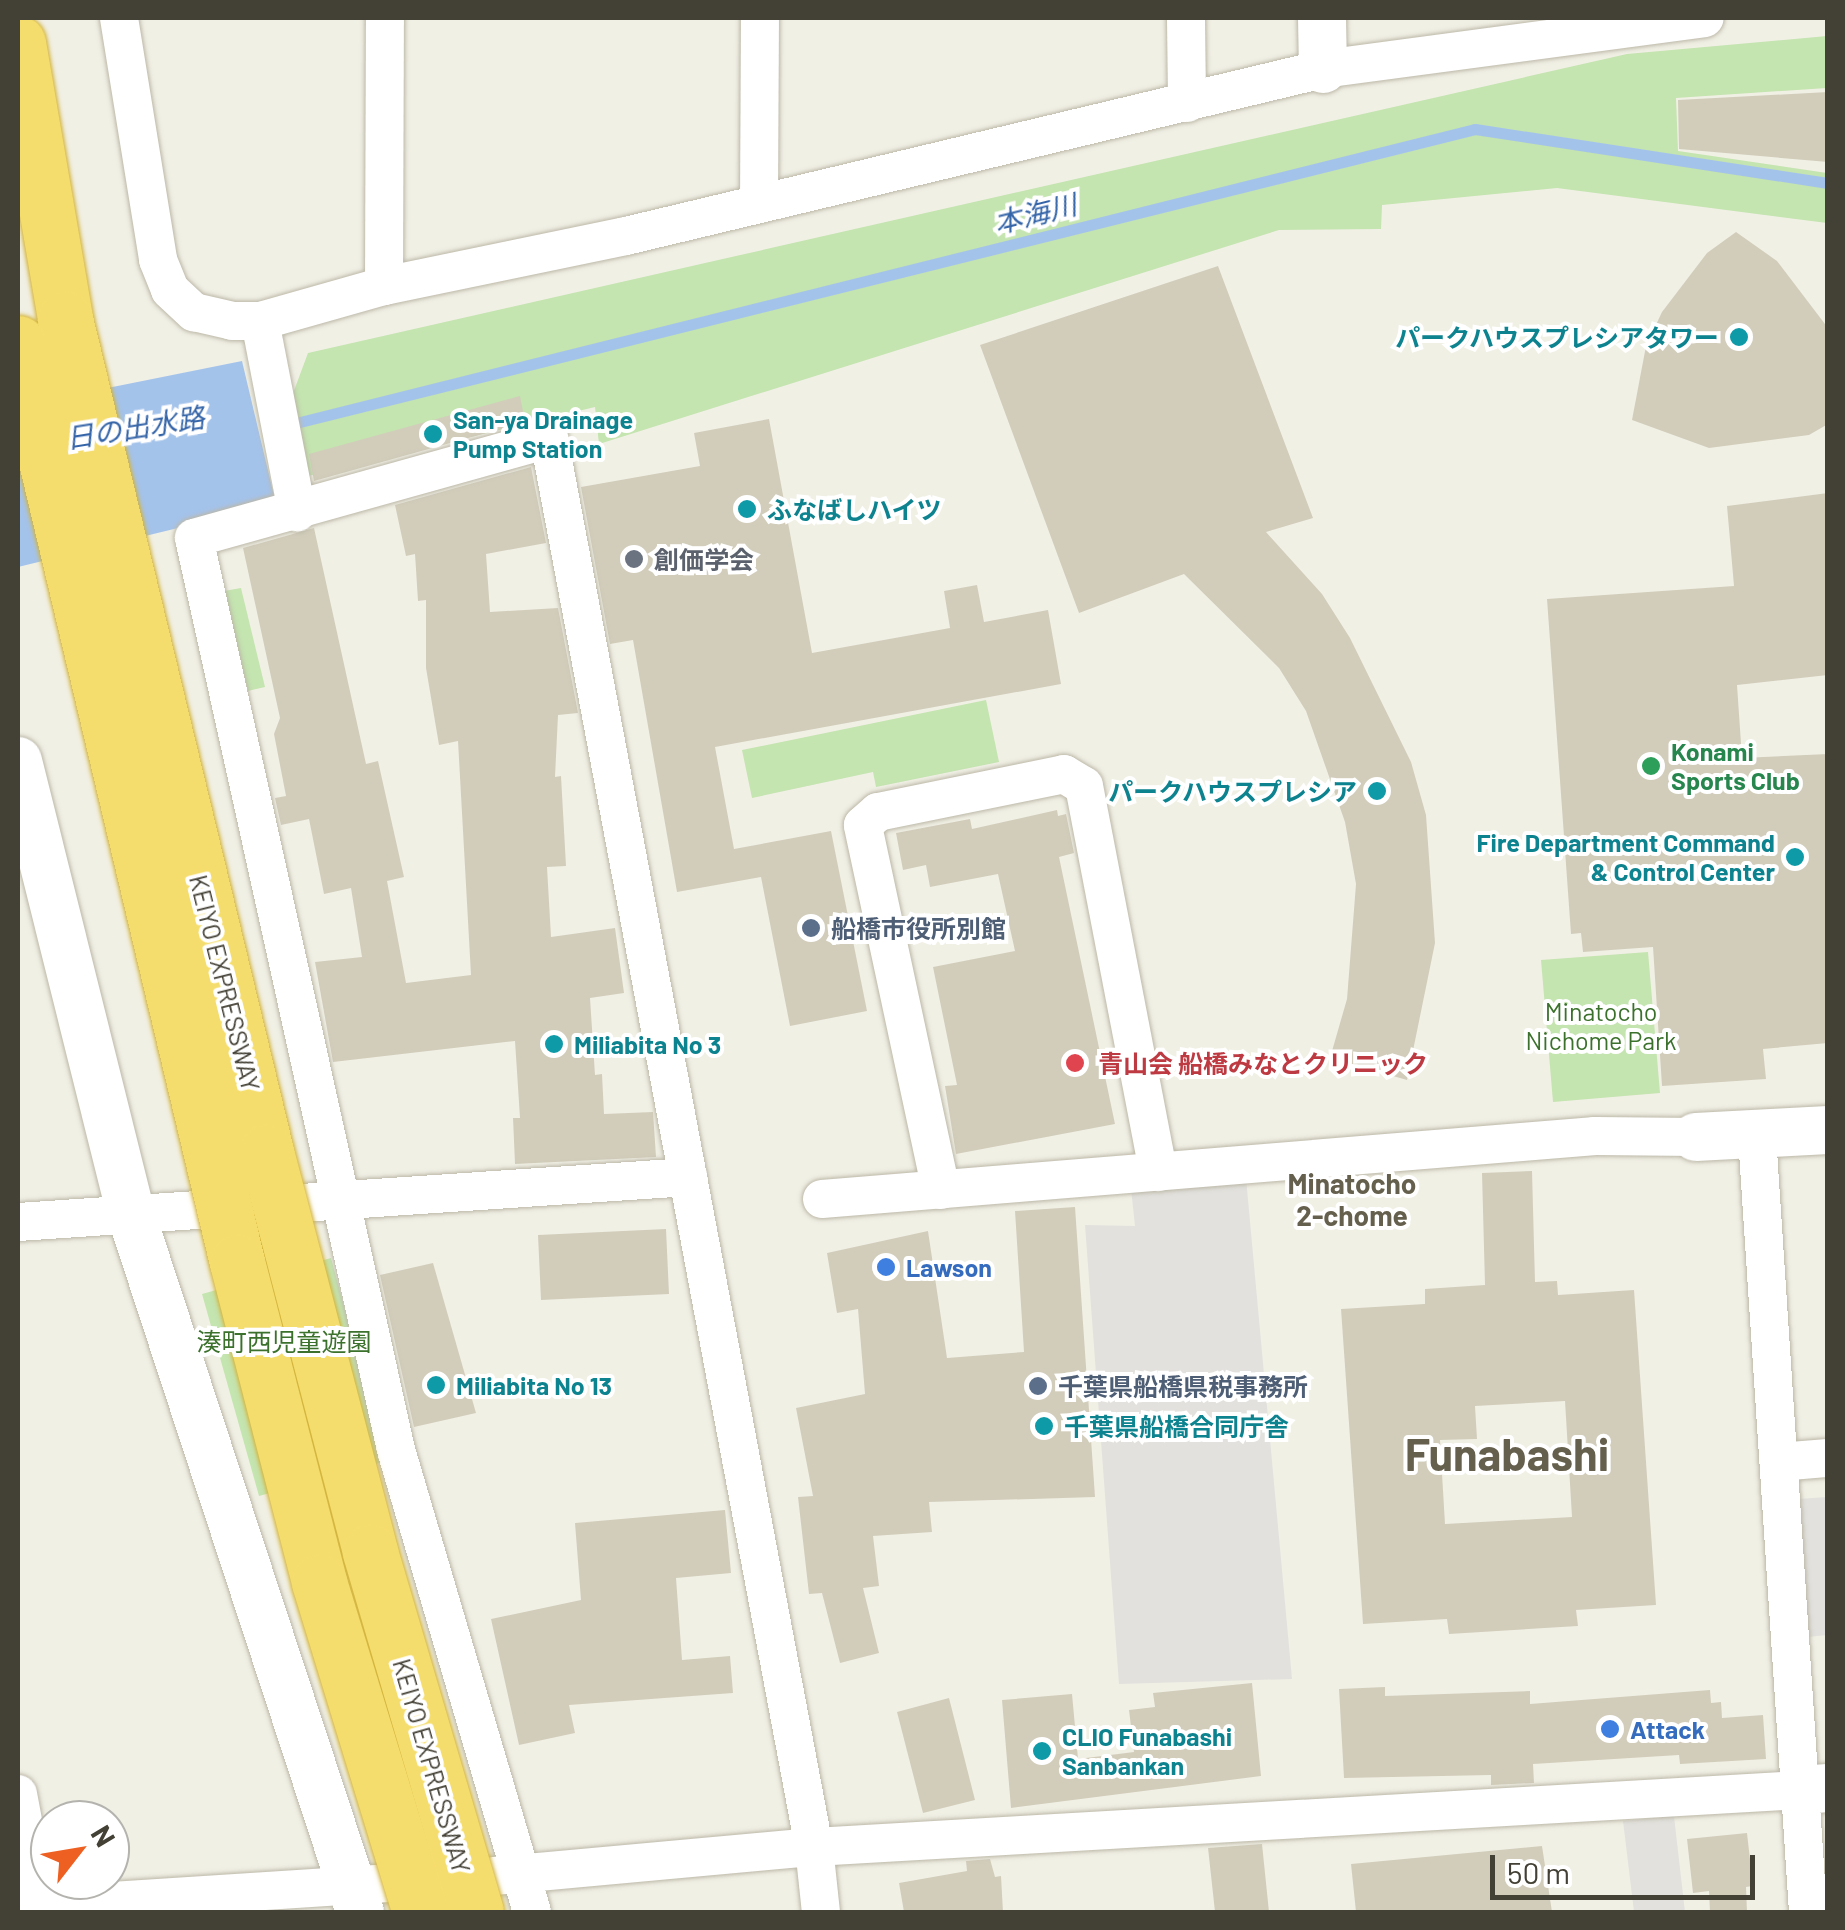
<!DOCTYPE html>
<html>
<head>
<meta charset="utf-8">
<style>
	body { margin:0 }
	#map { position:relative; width:1845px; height:1930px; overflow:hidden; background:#f1f0e5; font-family:Barlow,"Noto Sans JP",sans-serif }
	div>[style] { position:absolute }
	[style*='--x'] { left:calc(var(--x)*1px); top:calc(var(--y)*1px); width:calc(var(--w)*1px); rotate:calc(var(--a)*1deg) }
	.green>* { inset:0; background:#c4e4b0 }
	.parking>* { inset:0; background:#e2e1dd }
	.water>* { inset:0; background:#a4c3eb }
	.stream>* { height:11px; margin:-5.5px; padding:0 5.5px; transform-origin:5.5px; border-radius:5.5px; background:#a4c3eb }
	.building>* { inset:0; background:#d2cdbb }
	.roads { filter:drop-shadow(0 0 2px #bcb8a8) drop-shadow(0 0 2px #bcb8a8) }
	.minor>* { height:38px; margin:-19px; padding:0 19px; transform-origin:19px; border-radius:19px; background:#fff }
	.tertiary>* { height:48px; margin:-24px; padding:0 24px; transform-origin:24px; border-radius:24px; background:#fff }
	.bridges { filter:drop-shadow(0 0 2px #d3b43d) drop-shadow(0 0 2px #d3b43d) }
	.motorway-bridge>* { height:55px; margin:-27.5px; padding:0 27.5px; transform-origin:27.5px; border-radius:27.5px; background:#f5dd6d }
	.dots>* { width:28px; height:28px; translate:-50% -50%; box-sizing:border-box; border:5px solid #fff; border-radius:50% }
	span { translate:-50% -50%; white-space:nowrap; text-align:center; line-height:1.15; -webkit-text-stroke:8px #fff; paint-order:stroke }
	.culture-label { font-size:25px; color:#0d838f; font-weight:700 }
	.right { translate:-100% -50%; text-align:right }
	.left { translate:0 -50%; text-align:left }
	.worship-label { font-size:25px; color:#5b616d; font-weight:700 }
	.leisure-label { font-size:25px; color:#27864d; font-weight:700 }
	.service-label { font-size:25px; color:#4e5e75; font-weight:700 }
	.street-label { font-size:25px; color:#434035 }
	.park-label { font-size:25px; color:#3b712c }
	.health-label { font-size:25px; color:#be3a42; font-weight:700 }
	.shop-label { font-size:25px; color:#366cbe; font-weight:700 }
	.water-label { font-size:28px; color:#3565a8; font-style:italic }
	.neighbourhood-label { font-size:28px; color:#655f4d; font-weight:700 }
	.town-label { font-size:45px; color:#655f4d; font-weight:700 }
	.frame { position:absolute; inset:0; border:20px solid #434035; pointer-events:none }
	.north { position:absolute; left:30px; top:1800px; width:100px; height:100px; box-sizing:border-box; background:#fff; border:2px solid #b4b3ae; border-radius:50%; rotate:59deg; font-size:28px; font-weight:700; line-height:40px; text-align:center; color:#434035 }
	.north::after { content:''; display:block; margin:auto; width:35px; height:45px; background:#ed6021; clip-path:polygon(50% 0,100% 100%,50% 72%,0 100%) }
	.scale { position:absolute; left:1490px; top:1855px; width:265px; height:45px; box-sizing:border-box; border:5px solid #434035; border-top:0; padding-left:12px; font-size:30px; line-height:35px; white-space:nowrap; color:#434035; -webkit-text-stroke:8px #fff; paint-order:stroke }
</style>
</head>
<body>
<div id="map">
	<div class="green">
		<div style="clip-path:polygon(1827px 36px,1827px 88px,1676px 98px,1678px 151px,1827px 173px,1827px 223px,1557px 188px,1382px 205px,1381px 229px,1279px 230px,599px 444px,595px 407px,308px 476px,292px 396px,308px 353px,1627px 54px)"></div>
		<div style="clip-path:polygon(241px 588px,265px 687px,248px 691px,224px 591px)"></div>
		<div style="clip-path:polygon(986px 700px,999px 762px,876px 787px,873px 772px,752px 798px,742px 750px)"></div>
		<div style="clip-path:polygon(1648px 952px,1660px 1093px,1553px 1102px,1541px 960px)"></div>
		<div style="clip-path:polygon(331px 1258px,386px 1461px,259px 1496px,202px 1294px)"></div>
	</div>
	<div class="parking">
		<div style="clip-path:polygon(1246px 1178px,1292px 1679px,1119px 1684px,1085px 1225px,1135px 1226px,1131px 1189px)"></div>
		<div style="clip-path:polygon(1827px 1497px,1827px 1635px,1808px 1637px,1798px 1499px)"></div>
		<div style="clip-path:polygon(1674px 1816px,1685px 1912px,1634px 1912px,1623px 1821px)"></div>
	</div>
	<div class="water">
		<div style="clip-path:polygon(242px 361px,276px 504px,18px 567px,18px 406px)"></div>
	</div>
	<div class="stream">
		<div style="--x:288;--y:425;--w:1223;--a:-14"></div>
		<div style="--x:1475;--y:129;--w:357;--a:8.7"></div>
	</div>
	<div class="building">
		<div style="clip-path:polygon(1828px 92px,1828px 162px,1679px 149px,1678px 100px)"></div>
		<div style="clip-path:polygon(1736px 232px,1777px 261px,1828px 328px,1828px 424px,1809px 435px,1709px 448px,1632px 420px,1646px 346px,1662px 312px,1707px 253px)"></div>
		<div style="clip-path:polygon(1218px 266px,1313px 518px,1266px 532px,1322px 594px,1350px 638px,1411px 762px,1426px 815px,1435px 943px,1407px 1080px,1330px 1058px,1347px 999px,1356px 884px,1345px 822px,1306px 711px,1279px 668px,1184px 574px,1079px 613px,980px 345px)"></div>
		<div style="clip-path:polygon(520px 396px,525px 422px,314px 481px,309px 454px)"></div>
		<div style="clip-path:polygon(769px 419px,812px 653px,950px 628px,944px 591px,977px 585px,984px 622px,1048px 610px,1061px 684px,715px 747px,734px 849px,831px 831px,867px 1011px,790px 1026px,761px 877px,677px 892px,633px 640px,610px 644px,581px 487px,700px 466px,694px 433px)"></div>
		<div style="clip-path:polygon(531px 467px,546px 543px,486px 554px,490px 612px,558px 608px,578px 713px,558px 715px,555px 777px,561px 776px,566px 866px,547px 867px,551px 937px,615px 928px,624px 993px,590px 998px,595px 1075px,602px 1074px,604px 1114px,653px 1112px,656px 1157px,515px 1164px,513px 1118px,520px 1118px,515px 1041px,333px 1062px,315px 962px,362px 957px,351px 888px,324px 894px,309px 819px,281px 825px,275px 798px,286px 796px,274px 734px,280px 718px,243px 548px,314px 528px,366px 764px,378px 761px,404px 877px,387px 881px,406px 983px,471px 975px,458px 741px,439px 745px,426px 668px,426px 600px,418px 601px,415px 554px,406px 556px,395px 505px)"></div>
		<div style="clip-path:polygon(1828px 493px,1828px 675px,1737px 685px,1742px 758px,1828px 754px,1828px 1043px,1763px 1049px,1766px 1079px,1662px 1086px,1653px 947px,1583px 952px,1581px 933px,1571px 934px,1547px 599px,1734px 586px,1727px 506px)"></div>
		<div style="clip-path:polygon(1057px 810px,1058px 816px,1066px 814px,1074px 853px,1059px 857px,1115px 1124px,956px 1154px,945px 1086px,957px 1085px,933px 967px,1015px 951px,998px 874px,930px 887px,926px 865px,903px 870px,896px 833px,970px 819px,972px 829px)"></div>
		<div style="clip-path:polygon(evenodd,1532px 1171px,1535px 1282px,1557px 1281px,1558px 1295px,1634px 1290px,1656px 1605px,1576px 1610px,1578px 1626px,1449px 1634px,1447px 1619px,1363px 1624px,1341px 1309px,1425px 1304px,1425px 1289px,1485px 1285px,1482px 1173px,1532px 1171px,1565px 1401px,1572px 1517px,1445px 1524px,1440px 1440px,1477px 1439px,1475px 1406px,1565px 1401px)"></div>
		<div style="clip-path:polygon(1075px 1207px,1095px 1497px,929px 1502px,932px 1532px,873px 1536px,879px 1586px,863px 1588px,879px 1653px,840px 1663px,822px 1593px,809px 1594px,798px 1497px,813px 1496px,796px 1408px,865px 1394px,858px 1309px,837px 1313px,827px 1253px,928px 1231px,947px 1358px,1024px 1352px,1015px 1211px)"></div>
		<div style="clip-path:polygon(666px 1229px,669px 1294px,541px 1300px,538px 1235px)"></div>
		<div style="clip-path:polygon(433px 1263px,476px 1413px,414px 1427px,380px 1275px)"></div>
		<div style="clip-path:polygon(725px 1510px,731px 1573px,676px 1578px,682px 1660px,730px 1656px,733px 1693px,569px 1705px,575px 1733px,519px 1745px,491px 1619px,581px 1600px,575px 1523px)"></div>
		<div style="clip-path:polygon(1252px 1683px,1261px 1776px,1011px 1808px,1002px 1700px,1072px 1694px,1078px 1759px,1134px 1752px,1129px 1710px,1155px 1707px,1153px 1693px)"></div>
		<div style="clip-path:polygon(1385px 1687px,1385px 1696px,1530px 1691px,1530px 1704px,1710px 1690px,1711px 1703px,1721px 1702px,1722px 1718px,1763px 1715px,1766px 1759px,1680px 1764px,1679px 1755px,1533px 1764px,1534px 1783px,1491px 1785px,1491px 1775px,1344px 1778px,1339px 1689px)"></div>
		<div style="clip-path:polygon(949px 1698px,975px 1800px,923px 1813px,897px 1712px)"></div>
		<div style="clip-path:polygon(1747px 1833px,1753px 1886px,1746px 1887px,1747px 1912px,1710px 1912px,1709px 1891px,1693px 1893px,1687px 1839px)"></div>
		<div style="clip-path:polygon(1262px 1844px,1269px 1912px,1215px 1912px,1208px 1848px)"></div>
		<div style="clip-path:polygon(1542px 1846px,1552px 1912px,1356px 1912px,1351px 1864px)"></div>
		<div style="clip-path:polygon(990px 1859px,995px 1877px,1001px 1876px,1003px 1912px,904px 1912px,899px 1883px,967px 1871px,966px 1861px)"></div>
	</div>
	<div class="roads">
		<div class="minor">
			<div style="--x:119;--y:18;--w:245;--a:80.8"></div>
			<div style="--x:158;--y:260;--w:32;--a:68"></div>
			<div style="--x:170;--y:290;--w:33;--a:43"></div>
			<div style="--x:194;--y:312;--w:39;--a:13"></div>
			<div style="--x:232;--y:321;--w:28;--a:0"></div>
			<div style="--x:260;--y:321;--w:129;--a:-15.8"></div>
			<div style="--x:384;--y:286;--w:247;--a:-11.7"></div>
			<div style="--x:626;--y:236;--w:717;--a:-13.47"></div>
			<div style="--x:1323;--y:69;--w:385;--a:-7.6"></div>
			<div style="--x:1186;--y:18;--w:85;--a:89.3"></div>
			<div style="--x:759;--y:204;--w:186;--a:-89.7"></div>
			<div style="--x:384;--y:286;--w:268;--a:-89.8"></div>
			<div style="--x:260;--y:321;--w:195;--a:79"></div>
			<div style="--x:1757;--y:1136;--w:778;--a:86.24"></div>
			<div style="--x:941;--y:1190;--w:373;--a:-102.1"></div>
			<div style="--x:863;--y:825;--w:20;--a:-41"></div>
			<div style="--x:878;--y:812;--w:190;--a:-11.5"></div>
			<div style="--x:1064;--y:774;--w:23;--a:31"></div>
			<div style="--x:1084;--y:786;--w:393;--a:79.1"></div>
			<div style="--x:822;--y:1199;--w:776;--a:-4.66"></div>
			<div style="--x:1595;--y:1136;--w:101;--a:0.6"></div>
			<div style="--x:18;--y:1222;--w:672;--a:-3.84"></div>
			<div style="--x:1779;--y:1462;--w:49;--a:-4.7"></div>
			<div style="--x:18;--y:1794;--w:114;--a:79.4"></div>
			<div style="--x:494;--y:1876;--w:321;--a:-5.2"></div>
			<div style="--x:814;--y:1847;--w:988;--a:-3.31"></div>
			<div style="--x:18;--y:1907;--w:417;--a:-3.7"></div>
			<div style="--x:532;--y:1912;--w:482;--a:-106.4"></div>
			<div style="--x:396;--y:1450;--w:934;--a:-102.49"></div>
			<div style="--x:194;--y:538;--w:369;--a:-15.6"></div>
			<div style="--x:549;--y:439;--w:1433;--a:79.34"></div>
			<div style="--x:814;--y:1847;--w:65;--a:83.9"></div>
		</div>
		<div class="tertiary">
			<div style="--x:1322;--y:18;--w:51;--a:88.9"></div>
			<div style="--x:18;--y:761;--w:464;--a:76"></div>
			<div style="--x:130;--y:1211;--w:738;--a:71.84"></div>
			<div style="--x:1696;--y:1137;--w:132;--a:-3"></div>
			<div style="--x:1800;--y:1790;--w:28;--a:-4"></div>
		</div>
	</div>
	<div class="bridges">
		<div class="motorway-bridge">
			<div style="--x:18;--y:43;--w:280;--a:80.3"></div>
			<div style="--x:65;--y:319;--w:857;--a:76.43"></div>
			<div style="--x:266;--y:1152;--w:413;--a:75.4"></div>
			<div style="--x:370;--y:1552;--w:375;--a:73.6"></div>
			<div style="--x:18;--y:343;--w:945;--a:76.6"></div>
			<div style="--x:237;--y:1262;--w:330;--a:75.6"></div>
			<div style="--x:319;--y:1582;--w:345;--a:73"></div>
		</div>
	</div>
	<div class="dots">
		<div style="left:1739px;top:337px;background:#0f9aa8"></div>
		<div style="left:433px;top:434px;background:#0f9aa8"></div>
		<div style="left:747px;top:509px;background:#0f9aa8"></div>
		<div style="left:634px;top:559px;background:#6b7280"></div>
		<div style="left:1651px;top:766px;background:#2e9e5b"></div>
		<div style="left:1377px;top:791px;background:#0f9aa8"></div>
		<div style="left:1795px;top:857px;background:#0f9aa8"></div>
		<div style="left:811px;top:928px;background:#5c6f8a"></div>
		<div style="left:554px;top:1044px;background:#0f9aa8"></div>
		<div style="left:1075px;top:1063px;background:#e0444e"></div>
		<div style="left:886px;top:1267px;background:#3f7fe0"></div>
		<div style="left:436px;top:1385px;background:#0f9aa8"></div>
		<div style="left:1038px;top:1386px;background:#5c6f8a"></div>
		<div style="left:1044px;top:1426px;background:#0f9aa8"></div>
		<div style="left:1610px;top:1729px;background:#3f7fe0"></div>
		<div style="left:1042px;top:1751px;background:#0f9aa8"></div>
	</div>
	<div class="culture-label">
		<span class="right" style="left:1719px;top:337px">パークハウスプレシアタワー</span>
		<span class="left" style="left:453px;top:434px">San-ya Drainage<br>Pump Station</span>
		<span class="left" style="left:767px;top:509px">ふなばしハイツ</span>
		<span class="right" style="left:1357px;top:791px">パークハウスプレシア</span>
		<span class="right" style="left:1775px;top:857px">Fire Department Command<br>&amp; Control Center</span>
		<span class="left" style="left:574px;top:1044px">Miliabita No 3</span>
		<span class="left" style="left:456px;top:1385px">Miliabita No 13</span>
		<span class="left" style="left:1064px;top:1426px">千葉県船橋合同庁舎</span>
		<span class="left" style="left:1062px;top:1751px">CLIO Funabashi<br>Sanbankan</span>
	</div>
	<div class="worship-label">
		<span class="left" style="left:654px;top:559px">創価学会</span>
	</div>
	<div class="leisure-label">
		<span class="left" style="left:1671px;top:766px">Konami<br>Sports Club</span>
	</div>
	<div class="service-label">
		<span class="left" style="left:831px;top:928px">船橋市役所別館</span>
		<span class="left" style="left:1058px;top:1386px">千葉県船橋県税事務所</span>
	</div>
	<div class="street-label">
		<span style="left:225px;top:983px;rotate:76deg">KEIYO EXPRESSWAY</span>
		<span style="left:432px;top:1766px;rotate:74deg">KEIYO EXPRESSWAY</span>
	</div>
	<div class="park-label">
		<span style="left:1601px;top:1026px">Minatocho<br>Nichome Park</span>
		<span style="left:284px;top:1341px">湊町西児童遊園</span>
	</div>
	<div class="health-label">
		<span class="left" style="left:1098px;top:1063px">青山会 船橋みなとクリニック</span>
	</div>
	<div class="shop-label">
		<span class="left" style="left:906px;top:1267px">Lawson</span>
		<span class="left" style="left:1630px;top:1729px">Attack</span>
	</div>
	<div class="water-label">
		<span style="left:1035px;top:213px;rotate:-14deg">本海川</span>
		<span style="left:135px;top:427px;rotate:-9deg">日の出水路</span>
	</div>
	<div class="neighbourhood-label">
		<span style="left:1352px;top:1199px">Minatocho<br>2-chome</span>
	</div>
	<div class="town-label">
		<span style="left:1507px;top:1454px">Funabashi</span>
	</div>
	<div class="frame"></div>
	<div class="north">N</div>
	<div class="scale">50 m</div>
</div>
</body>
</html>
